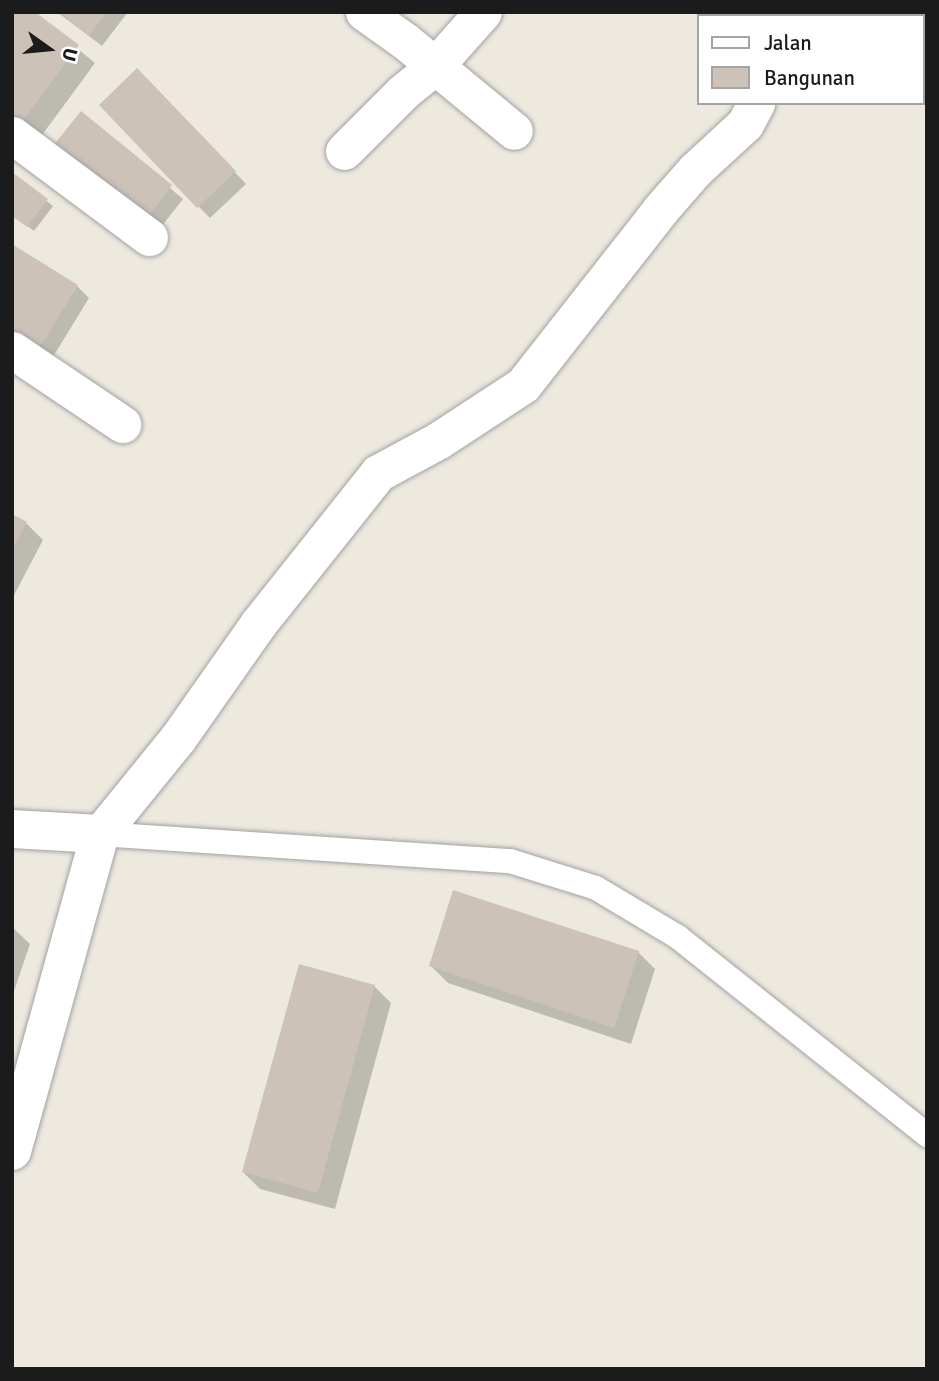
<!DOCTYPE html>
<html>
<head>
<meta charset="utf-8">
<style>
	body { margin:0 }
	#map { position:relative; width:939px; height:1381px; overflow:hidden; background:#ede9df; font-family:Signika,sans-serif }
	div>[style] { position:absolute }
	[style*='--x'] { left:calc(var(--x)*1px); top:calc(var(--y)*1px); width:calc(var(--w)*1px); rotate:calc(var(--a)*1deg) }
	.shadow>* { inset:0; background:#0003 }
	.building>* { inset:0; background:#cdc2b8 }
	.roads { filter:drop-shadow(0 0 2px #a2a2a2) drop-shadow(0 0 2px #a2a2a2) }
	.service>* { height:24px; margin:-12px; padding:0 12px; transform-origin:12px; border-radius:12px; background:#fff }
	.pedestrian>* { height:37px; margin:-18.5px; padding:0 18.5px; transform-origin:18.5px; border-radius:18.5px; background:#fff }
	.minor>* { height:38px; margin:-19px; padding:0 19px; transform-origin:19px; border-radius:19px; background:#fff }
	span { translate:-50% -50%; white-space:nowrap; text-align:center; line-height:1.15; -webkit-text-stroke:7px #fff; paint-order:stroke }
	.frame { position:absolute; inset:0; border:14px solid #1b1b1b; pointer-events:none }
	.legend { position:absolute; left:697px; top:14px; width:228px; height:91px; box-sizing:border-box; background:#fff; border:2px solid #a4a4a4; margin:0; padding:9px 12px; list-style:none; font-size:21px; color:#1b1b1b }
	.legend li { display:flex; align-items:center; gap:14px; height:35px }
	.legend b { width:35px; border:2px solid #a4a4a4 }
	.north { position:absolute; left:14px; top:14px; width:70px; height:70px; -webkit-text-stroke:5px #fff; paint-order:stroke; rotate:105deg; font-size:19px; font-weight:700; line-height:28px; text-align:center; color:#1b1b1b }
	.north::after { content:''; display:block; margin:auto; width:24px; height:32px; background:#1b1b1b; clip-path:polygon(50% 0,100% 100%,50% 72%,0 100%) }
</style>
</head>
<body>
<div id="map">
	<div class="shadow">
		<div style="clip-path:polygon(33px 12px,95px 63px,34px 146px,12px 130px)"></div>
		<div style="clip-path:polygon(57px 12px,128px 12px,102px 46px)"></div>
		<div style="clip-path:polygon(137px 70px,246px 184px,210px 218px,198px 206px)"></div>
		<div style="clip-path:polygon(81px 113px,183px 199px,158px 231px)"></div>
		<div style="clip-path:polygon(12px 174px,53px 206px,34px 231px,12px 215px)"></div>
		<div style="clip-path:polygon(77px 286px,89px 298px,48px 365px,12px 344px)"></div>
		<div style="clip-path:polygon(12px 516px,26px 523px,43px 540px,12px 599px)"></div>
		<div style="clip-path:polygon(12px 927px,30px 944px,12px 997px)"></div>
		<div style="clip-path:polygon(638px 952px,655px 969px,631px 1044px,448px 983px,431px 966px)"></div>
		<div style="clip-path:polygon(374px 986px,391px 1003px,335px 1209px,260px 1189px,243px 1172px)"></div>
	</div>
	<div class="building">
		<div style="clip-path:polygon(12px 12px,35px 12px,79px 45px,16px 130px,12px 128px)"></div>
		<div style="clip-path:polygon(59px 12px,107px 12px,89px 36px)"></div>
		<div style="clip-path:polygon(137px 68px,236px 171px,197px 208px,99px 105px)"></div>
		<div style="clip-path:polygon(81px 111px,172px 185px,145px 221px,53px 146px)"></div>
		<div style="clip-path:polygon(12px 172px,48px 199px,27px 227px,12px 216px)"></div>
		<div style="clip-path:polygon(12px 244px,78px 285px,35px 355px,12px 341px)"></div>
		<div style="clip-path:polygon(12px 514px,27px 522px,12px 550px)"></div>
		<div style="clip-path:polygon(453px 890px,639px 951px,614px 1028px,429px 966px)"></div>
		<div style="clip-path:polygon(299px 964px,375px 985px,318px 1193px,242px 1172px)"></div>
	</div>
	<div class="roads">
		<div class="service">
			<div style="--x:100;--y:834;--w:411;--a:3.8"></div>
			<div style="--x:510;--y:861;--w:90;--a:17.4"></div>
			<div style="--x:596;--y:888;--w:96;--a:30.9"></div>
			<div style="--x:678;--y:937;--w:318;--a:38.5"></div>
		</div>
		<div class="pedestrian">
			<div style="--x:364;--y:12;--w:50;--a:35.3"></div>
			<div style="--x:405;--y:41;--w:141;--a:39.5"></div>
			<div style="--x:793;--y:16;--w:4;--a:-76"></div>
			<div style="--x:12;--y:135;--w:171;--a:36.7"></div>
			<div style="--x:344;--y:151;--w:83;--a:-45"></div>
			<div style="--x:403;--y:92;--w:41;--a:-39.1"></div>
			<div style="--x:435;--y:66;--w:72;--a:-48.4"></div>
			<div style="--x:12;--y:350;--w:133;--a:33.9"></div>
			<div style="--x:100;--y:834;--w:124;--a:-50.9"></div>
			<div style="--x:178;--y:738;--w:139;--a:-54.9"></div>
			<div style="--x:258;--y:624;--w:193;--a:-51.5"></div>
			<div style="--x:378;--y:473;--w:69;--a:-28.4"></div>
			<div style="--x:439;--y:440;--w:100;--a:-33.2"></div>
			<div style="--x:523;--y:385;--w:222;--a:-51.9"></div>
			<div style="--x:660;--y:210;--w:53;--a:-48.8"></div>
			<div style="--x:695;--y:170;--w:68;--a:-42.6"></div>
			<div style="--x:745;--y:124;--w:24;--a:-62"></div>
		</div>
		<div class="minor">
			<div style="--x:12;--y:829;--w:88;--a:3.3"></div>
			<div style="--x:100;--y:834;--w:329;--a:105.5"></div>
		</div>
	</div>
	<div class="frame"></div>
	<ul class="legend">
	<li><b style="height:9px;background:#fff"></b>Jalan</li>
	<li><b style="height:19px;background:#cdc2b8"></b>Bangunan</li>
	</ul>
	<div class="north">U</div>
</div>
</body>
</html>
